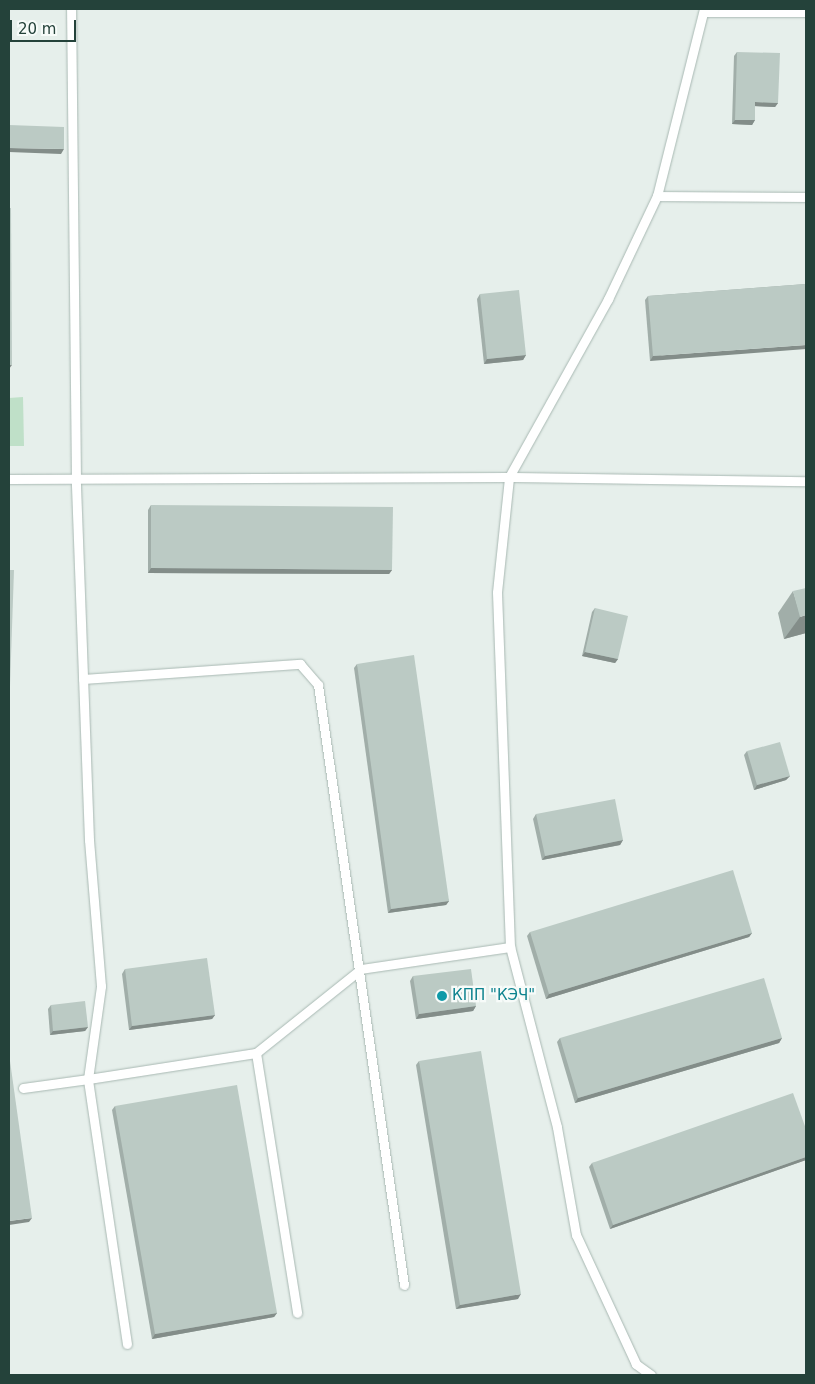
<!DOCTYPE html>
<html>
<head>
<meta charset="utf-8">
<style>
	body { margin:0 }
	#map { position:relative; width:815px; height:1384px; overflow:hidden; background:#e6efeb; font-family:"DejaVu Sans",sans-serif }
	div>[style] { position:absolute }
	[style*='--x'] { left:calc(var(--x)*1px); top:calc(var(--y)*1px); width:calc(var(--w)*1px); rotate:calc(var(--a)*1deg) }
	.green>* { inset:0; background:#bfe0c8 }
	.roads { filter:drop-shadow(0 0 1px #a8b8b2) drop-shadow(0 0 1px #a8b8b2) }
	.lane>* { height:9px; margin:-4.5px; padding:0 4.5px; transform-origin:4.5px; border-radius:4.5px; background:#fff }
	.wall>* { inset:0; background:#a1aea9 }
	.shaded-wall>* { inset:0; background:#838d89 }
	.building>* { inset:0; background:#bbcac4 }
	.dots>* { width:14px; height:14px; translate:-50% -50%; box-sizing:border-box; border:2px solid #f7fbf9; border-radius:50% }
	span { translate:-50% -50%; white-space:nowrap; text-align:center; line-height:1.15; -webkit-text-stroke:4.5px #f7fbf9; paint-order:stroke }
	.culture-label { font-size:15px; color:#0d838f }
	.left { translate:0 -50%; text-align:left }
	.frame { position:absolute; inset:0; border:10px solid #24423a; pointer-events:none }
	.scale { position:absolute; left:10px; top:20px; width:66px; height:22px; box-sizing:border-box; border:2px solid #24423a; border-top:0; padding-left:6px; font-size:15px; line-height:18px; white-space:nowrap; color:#24423a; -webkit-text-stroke:4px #f7fbf9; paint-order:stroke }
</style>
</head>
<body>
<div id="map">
	<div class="green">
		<div style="clip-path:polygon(23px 397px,24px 446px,9px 446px,9px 398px)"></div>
	</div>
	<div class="roads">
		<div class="lane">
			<div style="--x:704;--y:12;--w:102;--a:0"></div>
			<div style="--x:657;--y:196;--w:149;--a:0.4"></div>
			<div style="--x:9;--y:479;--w:500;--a:-0.23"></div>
			<div style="--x:509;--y:477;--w:297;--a:0.8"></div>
			<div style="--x:83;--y:679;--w:218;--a:-4"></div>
			<div style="--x:300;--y:664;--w:28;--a:49"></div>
			<div style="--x:318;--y:685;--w:606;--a:81.84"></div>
			<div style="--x:256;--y:1053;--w:263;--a:81"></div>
			<div style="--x:23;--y:1088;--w:66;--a:-7.9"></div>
			<div style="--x:88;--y:1079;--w:94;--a:-82"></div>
			<div style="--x:101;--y:986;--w:146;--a:-94.7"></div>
			<div style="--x:89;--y:840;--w:360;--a:-92.1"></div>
			<div style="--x:76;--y:480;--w:471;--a:-90.6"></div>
			<div style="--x:127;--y:1344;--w:268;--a:-98.4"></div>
			<div style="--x:88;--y:1079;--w:170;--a:-8.8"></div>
			<div style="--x:256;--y:1053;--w:134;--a:-38.7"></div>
			<div style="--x:361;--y:969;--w:151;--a:-8.4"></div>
			<div style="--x:651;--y:1375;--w:19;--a:-144"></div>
			<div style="--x:636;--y:1364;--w:142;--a:-114.9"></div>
			<div style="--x:576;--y:1235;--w:110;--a:-100"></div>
			<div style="--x:557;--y:1127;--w:186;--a:-104.6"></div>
			<div style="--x:510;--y:947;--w:355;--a:-92.1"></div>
			<div style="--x:497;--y:592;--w:116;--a:-84"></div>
			<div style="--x:509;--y:477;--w:204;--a:-60.9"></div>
			<div style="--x:608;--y:299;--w:114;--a:-64.6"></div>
			<div style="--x:657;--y:196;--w:193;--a:-75.9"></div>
		</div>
	</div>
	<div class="wall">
		<div style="clip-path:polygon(737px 52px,778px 103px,775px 107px,755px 106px,755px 120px,752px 125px,732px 124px,734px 56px)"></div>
		<div style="clip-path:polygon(806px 284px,650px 361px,645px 300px,648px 296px)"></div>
		<div style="clip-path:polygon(480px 294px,526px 355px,523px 360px,484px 364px,477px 299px)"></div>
		<div style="clip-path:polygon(151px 505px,392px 570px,389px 574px,148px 573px,148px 510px)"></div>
		<div style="clip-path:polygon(793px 591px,806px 633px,784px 639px,778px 613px)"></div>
		<div style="clip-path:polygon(595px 608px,618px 659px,615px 663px,582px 656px,592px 612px)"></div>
		<div style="clip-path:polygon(357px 664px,449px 901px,446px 905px,388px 913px,354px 668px)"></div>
		<div style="clip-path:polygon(747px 751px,790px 776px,786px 780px,754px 790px,744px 755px)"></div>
		<div style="clip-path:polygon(536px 814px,623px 840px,620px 845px,542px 860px,533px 819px)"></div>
		<div style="clip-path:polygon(530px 932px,752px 933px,749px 937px,546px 999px,527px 936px)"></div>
		<div style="clip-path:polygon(125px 969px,215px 1015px,212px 1019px,129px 1030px,122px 974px)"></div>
		<div style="clip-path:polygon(413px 976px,476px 1006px,473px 1011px,416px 1019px,410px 981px)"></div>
		<div style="clip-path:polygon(51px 1005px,88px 1027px,85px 1031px,50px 1035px,48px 1009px)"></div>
		<div style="clip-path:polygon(560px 1038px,782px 1038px,779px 1043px,575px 1103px,557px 1042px)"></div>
		<div style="clip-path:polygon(419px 1061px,518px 1299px,456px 1309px,416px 1065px)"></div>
		<div style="clip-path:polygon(115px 1106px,277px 1313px,274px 1317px,152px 1339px,112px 1110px)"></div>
		<div style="clip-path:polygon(806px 1129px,806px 1160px,610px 1229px,589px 1167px,592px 1163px)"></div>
	</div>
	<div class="shaded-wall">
		<div style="clip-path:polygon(755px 102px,778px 103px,775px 107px,752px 106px)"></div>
		<div style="clip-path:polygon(735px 120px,755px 120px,752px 125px,732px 124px)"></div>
		<div style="clip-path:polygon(9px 148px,64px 149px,61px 154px,9px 152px)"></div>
		<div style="clip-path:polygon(806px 345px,806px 349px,650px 361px,653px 356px)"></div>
		<div style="clip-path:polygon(526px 355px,523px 360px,484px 364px,487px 359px)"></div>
		<div style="clip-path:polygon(9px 365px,12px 365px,9px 369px)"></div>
		<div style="clip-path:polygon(151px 568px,392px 570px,389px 574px,148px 573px)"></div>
		<div style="clip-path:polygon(806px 615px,806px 633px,784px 639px,800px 617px)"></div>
		<div style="clip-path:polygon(585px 652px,618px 659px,615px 663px,582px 656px)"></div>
		<div style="clip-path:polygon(790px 776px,786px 780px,754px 790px,757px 785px)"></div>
		<div style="clip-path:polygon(623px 840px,620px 845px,542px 860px,545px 856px)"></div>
		<div style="clip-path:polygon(449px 901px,446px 905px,388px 913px,391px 909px)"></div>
		<div style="clip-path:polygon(752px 933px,749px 937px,546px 999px,549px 994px)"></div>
		<div style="clip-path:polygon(476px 1006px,473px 1011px,416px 1019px,419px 1014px)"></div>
		<div style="clip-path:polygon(215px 1015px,212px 1019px,129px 1030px,132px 1026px)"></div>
		<div style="clip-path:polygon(88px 1027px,85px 1031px,50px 1035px,53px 1031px)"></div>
		<div style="clip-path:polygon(782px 1038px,779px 1043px,575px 1103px,578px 1098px)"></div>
		<div style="clip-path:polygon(806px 1157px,806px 1160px,610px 1229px,613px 1225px)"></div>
		<div style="clip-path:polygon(32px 1218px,29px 1222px,9px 1225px,9px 1221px)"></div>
		<div style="clip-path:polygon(521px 1294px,518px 1299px,456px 1309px,460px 1305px)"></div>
		<div style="clip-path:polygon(277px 1313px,274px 1317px,152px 1339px,155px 1334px)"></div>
	</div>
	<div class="building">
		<div style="clip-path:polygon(737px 52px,780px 53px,778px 103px,755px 102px,755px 120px,735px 120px)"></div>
		<div style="clip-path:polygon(9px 125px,64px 127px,64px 149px,9px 148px)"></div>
		<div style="clip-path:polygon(9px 208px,11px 208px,12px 365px,9px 365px)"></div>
		<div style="clip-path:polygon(806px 284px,806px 345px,653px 356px,648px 296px)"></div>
		<div style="clip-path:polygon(519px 290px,526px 355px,487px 359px,480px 294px)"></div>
		<div style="clip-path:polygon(151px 505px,393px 507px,392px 570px,151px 568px)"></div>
		<div style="clip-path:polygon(9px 570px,14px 570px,10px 686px,9px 686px)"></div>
		<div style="clip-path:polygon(806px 588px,806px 615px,800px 617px,793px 591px)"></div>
		<div style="clip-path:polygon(595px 608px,628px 616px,618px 659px,585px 652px)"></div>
		<div style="clip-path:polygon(414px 655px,449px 901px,391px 909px,357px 664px)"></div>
		<div style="clip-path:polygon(780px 742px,790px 776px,757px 785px,747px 751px)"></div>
		<div style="clip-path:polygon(615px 799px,623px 840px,545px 856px,536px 814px)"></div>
		<div style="clip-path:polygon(733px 870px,752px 933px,549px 994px,530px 932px)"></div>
		<div style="clip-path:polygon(207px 958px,215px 1015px,132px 1026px,125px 969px)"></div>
		<div style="clip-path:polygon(471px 969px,476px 1006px,419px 1014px,413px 976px)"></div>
		<div style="clip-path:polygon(764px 978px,782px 1038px,578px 1098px,560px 1038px)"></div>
		<div style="clip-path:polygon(85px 1001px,88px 1027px,53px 1031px,51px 1005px)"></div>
		<div style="clip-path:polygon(481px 1051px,521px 1294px,460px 1305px,419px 1061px)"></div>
		<div style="clip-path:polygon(9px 1054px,32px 1218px,9px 1221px)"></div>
		<div style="clip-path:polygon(237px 1085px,277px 1313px,155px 1334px,115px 1106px)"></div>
		<div style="clip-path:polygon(793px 1093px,806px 1129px,806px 1157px,613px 1225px,592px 1163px)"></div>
	</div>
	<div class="dots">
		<div style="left:442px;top:996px;background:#0f9aa8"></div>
	</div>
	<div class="culture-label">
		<span class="left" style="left:452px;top:996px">КПП "КЭЧ"</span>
	</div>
	<div class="frame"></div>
	<div class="scale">20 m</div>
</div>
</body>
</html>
